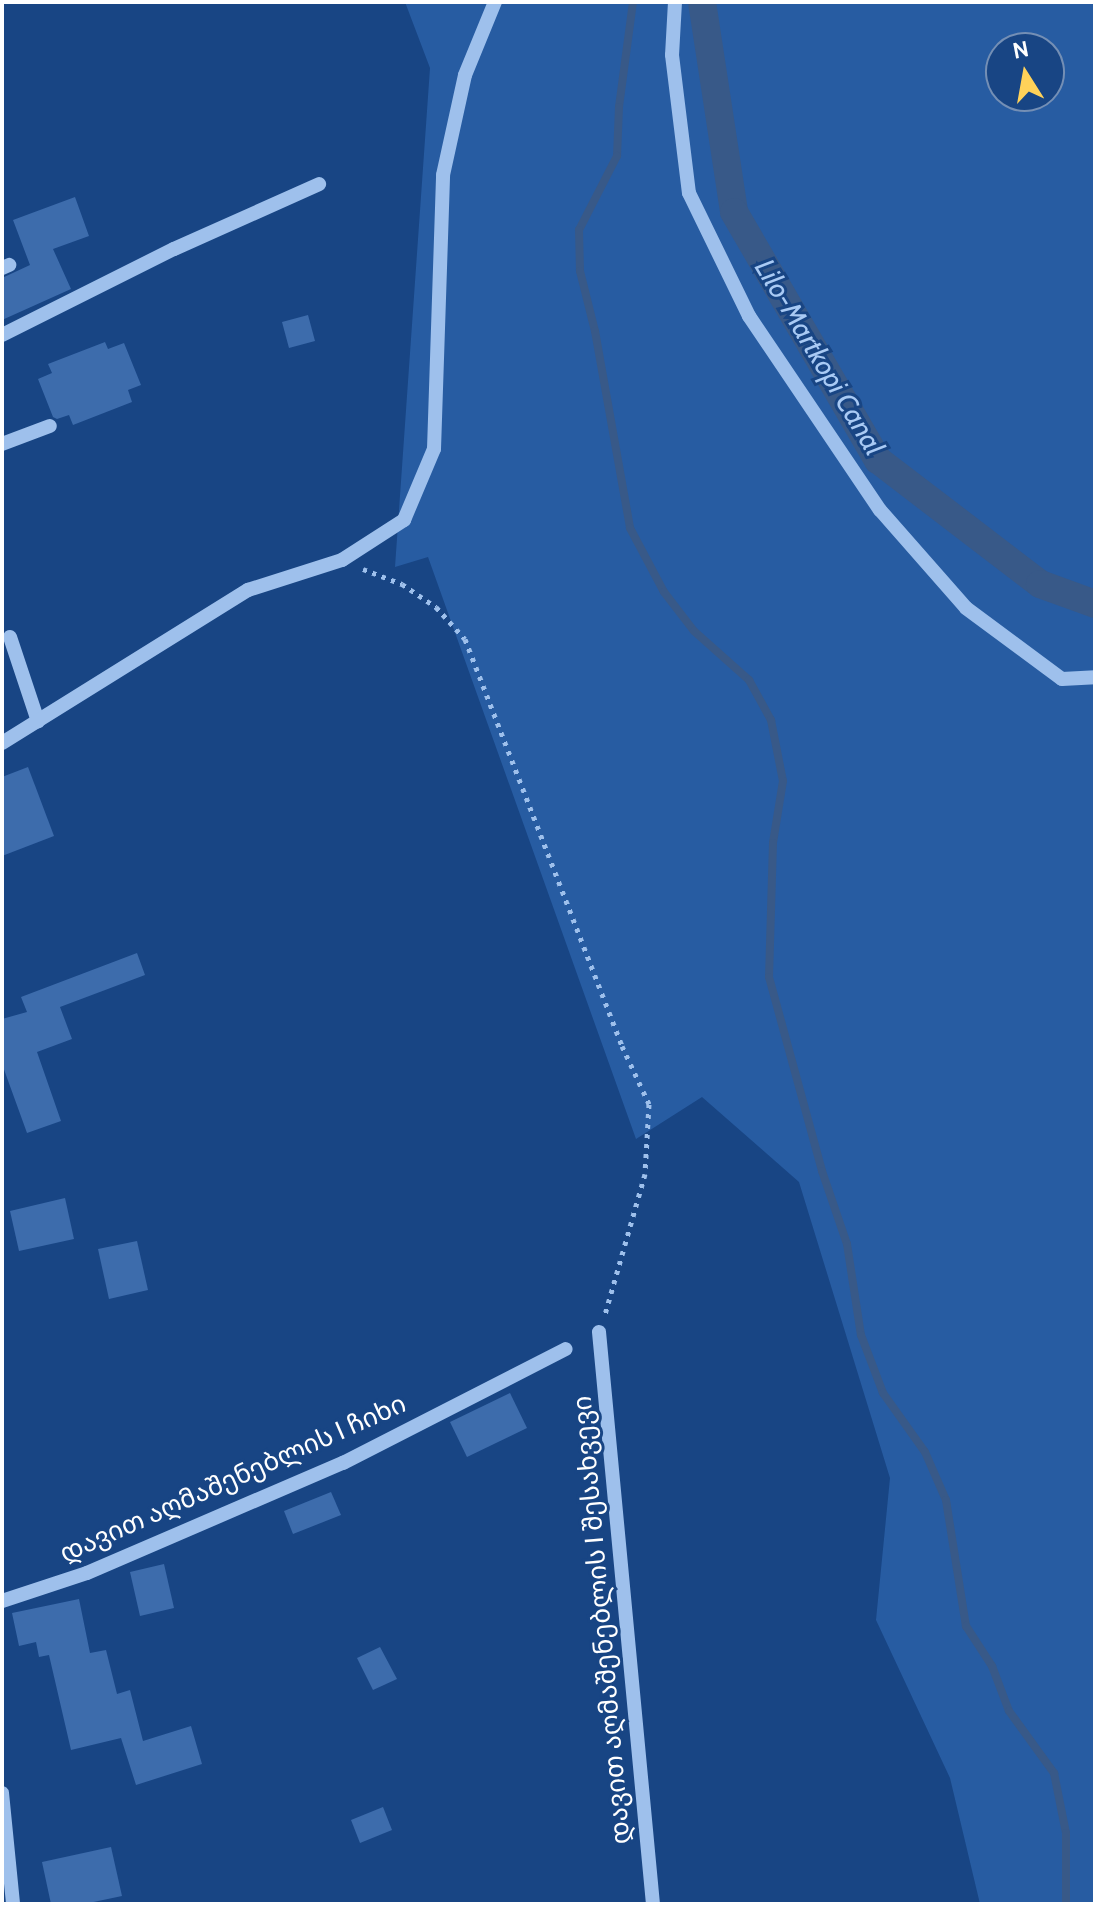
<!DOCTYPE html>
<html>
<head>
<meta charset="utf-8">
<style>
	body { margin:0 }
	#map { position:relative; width:1097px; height:1906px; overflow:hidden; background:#184584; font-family:Cabin,"Noto Sans Georgian",sans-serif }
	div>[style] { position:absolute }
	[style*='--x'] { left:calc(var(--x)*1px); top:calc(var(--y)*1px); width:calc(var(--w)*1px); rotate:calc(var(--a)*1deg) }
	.green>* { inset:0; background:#275ca2 }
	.stream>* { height:8px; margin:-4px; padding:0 4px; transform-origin:4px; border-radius:4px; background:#385988 }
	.canal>* { height:28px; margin:-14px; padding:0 14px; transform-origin:14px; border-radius:14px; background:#385988 }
	.building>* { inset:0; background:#3d6cac }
	.path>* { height:5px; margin-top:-2.5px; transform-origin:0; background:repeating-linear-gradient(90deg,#9ec0ec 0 4px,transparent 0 10px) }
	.minor>* { height:14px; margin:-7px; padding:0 7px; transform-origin:7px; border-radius:7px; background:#9ec0ec }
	span { translate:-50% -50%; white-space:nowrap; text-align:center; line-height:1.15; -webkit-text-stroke:6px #184584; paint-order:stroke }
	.street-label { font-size:26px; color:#fff }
	.water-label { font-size:28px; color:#a9caf4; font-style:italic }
	.frame { position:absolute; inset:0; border:4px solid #fff; pointer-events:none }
	.north { position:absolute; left:985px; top:32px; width:80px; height:80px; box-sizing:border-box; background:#184584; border:2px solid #748fb5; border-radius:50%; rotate:349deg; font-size:22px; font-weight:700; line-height:32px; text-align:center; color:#fff }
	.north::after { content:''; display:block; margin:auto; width:28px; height:36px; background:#ffd259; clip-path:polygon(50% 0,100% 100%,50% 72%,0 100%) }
</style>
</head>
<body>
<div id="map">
	<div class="green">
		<div style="clip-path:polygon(evenodd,405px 2px,1095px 2px,1095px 1904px,980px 1904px,950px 1778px,876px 1620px,890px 1478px,799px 1182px,702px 1097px,636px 1139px,428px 557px,395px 567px,430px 68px,405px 2px,1001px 48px,1049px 48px,1049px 96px,1001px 96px,1001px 48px)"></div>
	</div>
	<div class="stream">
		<div style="--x:633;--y:2;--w:106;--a:97.6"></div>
		<div style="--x:619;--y:107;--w:49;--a:92.3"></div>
		<div style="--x:617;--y:156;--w:83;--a:117.2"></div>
		<div style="--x:579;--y:230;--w:41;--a:88.6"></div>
		<div style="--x:580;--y:271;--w:62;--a:76"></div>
		<div style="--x:595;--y:331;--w:200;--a:79.9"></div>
		<div style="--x:630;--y:528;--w:72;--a:62"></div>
		<div style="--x:664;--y:592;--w:49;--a:52.4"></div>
		<div style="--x:694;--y:631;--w:74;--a:41.7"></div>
		<div style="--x:749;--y:680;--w:46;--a:61.2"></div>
		<div style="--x:771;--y:720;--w:62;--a:78.9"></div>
		<div style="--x:783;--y:781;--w:63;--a:99.2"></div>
		<div style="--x:773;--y:843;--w:134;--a:91.7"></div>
		<div style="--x:769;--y:977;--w:201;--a:74.7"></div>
		<div style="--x:822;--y:1171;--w:77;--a:71.1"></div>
		<div style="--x:847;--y:1244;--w:92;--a:81.3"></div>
		<div style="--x:861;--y:1335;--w:62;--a:69.2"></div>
		<div style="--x:883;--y:1393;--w:72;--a:54.6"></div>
		<div style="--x:925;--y:1452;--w:52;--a:66.4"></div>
		<div style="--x:946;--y:1500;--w:128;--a:81"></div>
		<div style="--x:966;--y:1626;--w:48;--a:57"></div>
		<div style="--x:992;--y:1666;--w:48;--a:69.3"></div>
		<div style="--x:1009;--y:1711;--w:77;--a:54"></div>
		<div style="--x:1054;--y:1773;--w:61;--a:78.7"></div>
		<div style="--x:1066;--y:1833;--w:71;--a:90"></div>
	</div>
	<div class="canal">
		<div style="--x:702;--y:2;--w:212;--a:81.3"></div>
		<div style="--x:734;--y:212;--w:287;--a:59.9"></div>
		<div style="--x:878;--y:460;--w:204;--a:37.4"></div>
		<div style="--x:1040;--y:584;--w:59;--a:20"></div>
	</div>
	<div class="building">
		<div style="clip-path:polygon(75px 197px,89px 236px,53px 249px,71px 289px,2px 320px,2px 278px,30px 265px,13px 220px)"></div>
		<div style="clip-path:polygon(308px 315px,315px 341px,289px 348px,282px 322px)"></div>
		<div style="clip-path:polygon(105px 342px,108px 349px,124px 343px,141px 385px,128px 390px,132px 402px,73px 425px,69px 415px,57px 419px,53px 417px,38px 379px,52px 373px,48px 364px)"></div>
		<div style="clip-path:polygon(28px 767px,54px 836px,2px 856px,2px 777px)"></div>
		<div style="clip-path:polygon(137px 953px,145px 975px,60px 1007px,72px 1039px,37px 1052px,61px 1121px,27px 1133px,2px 1064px,2px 1019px,27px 1012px,21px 997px)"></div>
		<div style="clip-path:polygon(65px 1198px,74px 1239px,19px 1251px,10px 1211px)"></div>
		<div style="clip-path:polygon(137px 1241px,148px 1290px,109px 1299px,98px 1249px)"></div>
		<div style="clip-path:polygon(510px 1393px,527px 1428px,467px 1457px,450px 1422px)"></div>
		<div style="clip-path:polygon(331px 1492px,341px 1515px,293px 1534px,284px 1511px)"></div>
		<div style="clip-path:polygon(164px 1564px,174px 1608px,140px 1616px,130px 1572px)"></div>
		<div style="clip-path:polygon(79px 1599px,90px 1653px,106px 1650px,117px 1694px,130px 1690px,143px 1741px,191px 1726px,202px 1764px,136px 1785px,121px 1738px,71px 1750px,49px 1655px,39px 1657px,36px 1642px,19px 1646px,12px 1613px)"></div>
		<div style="clip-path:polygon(380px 1647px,397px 1679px,373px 1690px,357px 1658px)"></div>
		<div style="clip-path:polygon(383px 1807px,392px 1830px,360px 1843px,351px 1820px)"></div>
		<div style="clip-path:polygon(111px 1847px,122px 1896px,84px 1904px,51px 1904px,42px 1862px)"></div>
	</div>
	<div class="path">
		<div style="--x:363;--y:569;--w:42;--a:21"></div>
		<div style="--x:402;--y:584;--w:41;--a:34.1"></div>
		<div style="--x:436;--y:607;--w:43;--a:47.8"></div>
		<div style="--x:465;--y:639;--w:436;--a:68.9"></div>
		<div style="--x:622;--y:1046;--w:64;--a:65"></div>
		<div style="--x:649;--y:1104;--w:70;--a:93.3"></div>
		<div style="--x:645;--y:1174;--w:146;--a:105.9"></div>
	</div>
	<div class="minor">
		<div style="--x:675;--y:2;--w:53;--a:93.2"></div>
		<div style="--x:672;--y:55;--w:139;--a:83"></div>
		<div style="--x:689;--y:193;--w:137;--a:64"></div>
		<div style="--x:749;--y:316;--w:234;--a:56"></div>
		<div style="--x:880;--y:510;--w:130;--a:48.7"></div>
		<div style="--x:966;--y:608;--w:119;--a:36.5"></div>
		<div style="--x:1062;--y:679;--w:33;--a:-3"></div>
		<div style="--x:2;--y:268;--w:8;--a:-23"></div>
		<div style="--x:2;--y:335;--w:192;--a:-26.6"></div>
		<div style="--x:174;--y:249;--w:159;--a:-24.1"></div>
		<div style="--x:2;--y:444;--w:51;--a:-20.6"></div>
		<div style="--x:10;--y:637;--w:89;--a:71.6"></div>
		<div style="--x:2;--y:743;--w:290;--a:-31.9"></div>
		<div style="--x:248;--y:590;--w:99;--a:-17.7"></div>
		<div style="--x:342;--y:560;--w:74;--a:-32.8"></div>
		<div style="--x:404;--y:520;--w:77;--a:-67.1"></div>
		<div style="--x:434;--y:449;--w:274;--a:-88.1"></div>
		<div style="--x:443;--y:175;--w:102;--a:-77.6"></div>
		<div style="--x:465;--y:75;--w:79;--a:-67.7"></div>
		<div style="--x:599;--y:1332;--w:575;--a:84.61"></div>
		<div style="--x:2;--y:1601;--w:89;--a:-18.2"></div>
		<div style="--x:87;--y:1573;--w:279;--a:-23.3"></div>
		<div style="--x:343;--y:1463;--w:250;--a:-27.1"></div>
		<div style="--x:2;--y:1793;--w:112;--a:84.3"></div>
	</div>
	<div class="street-label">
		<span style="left:233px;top:1479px;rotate:-24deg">დავით აღმაშენებლის I ჩიხი</span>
		<span style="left:602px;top:1620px;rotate:-95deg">დავით აღმაშენებლის I შესახვევი</span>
	</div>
	<div class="water-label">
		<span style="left:820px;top:357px;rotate:59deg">Lilo-Martkopi Canal</span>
	</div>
	<div class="frame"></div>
	<div class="north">N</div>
</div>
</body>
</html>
